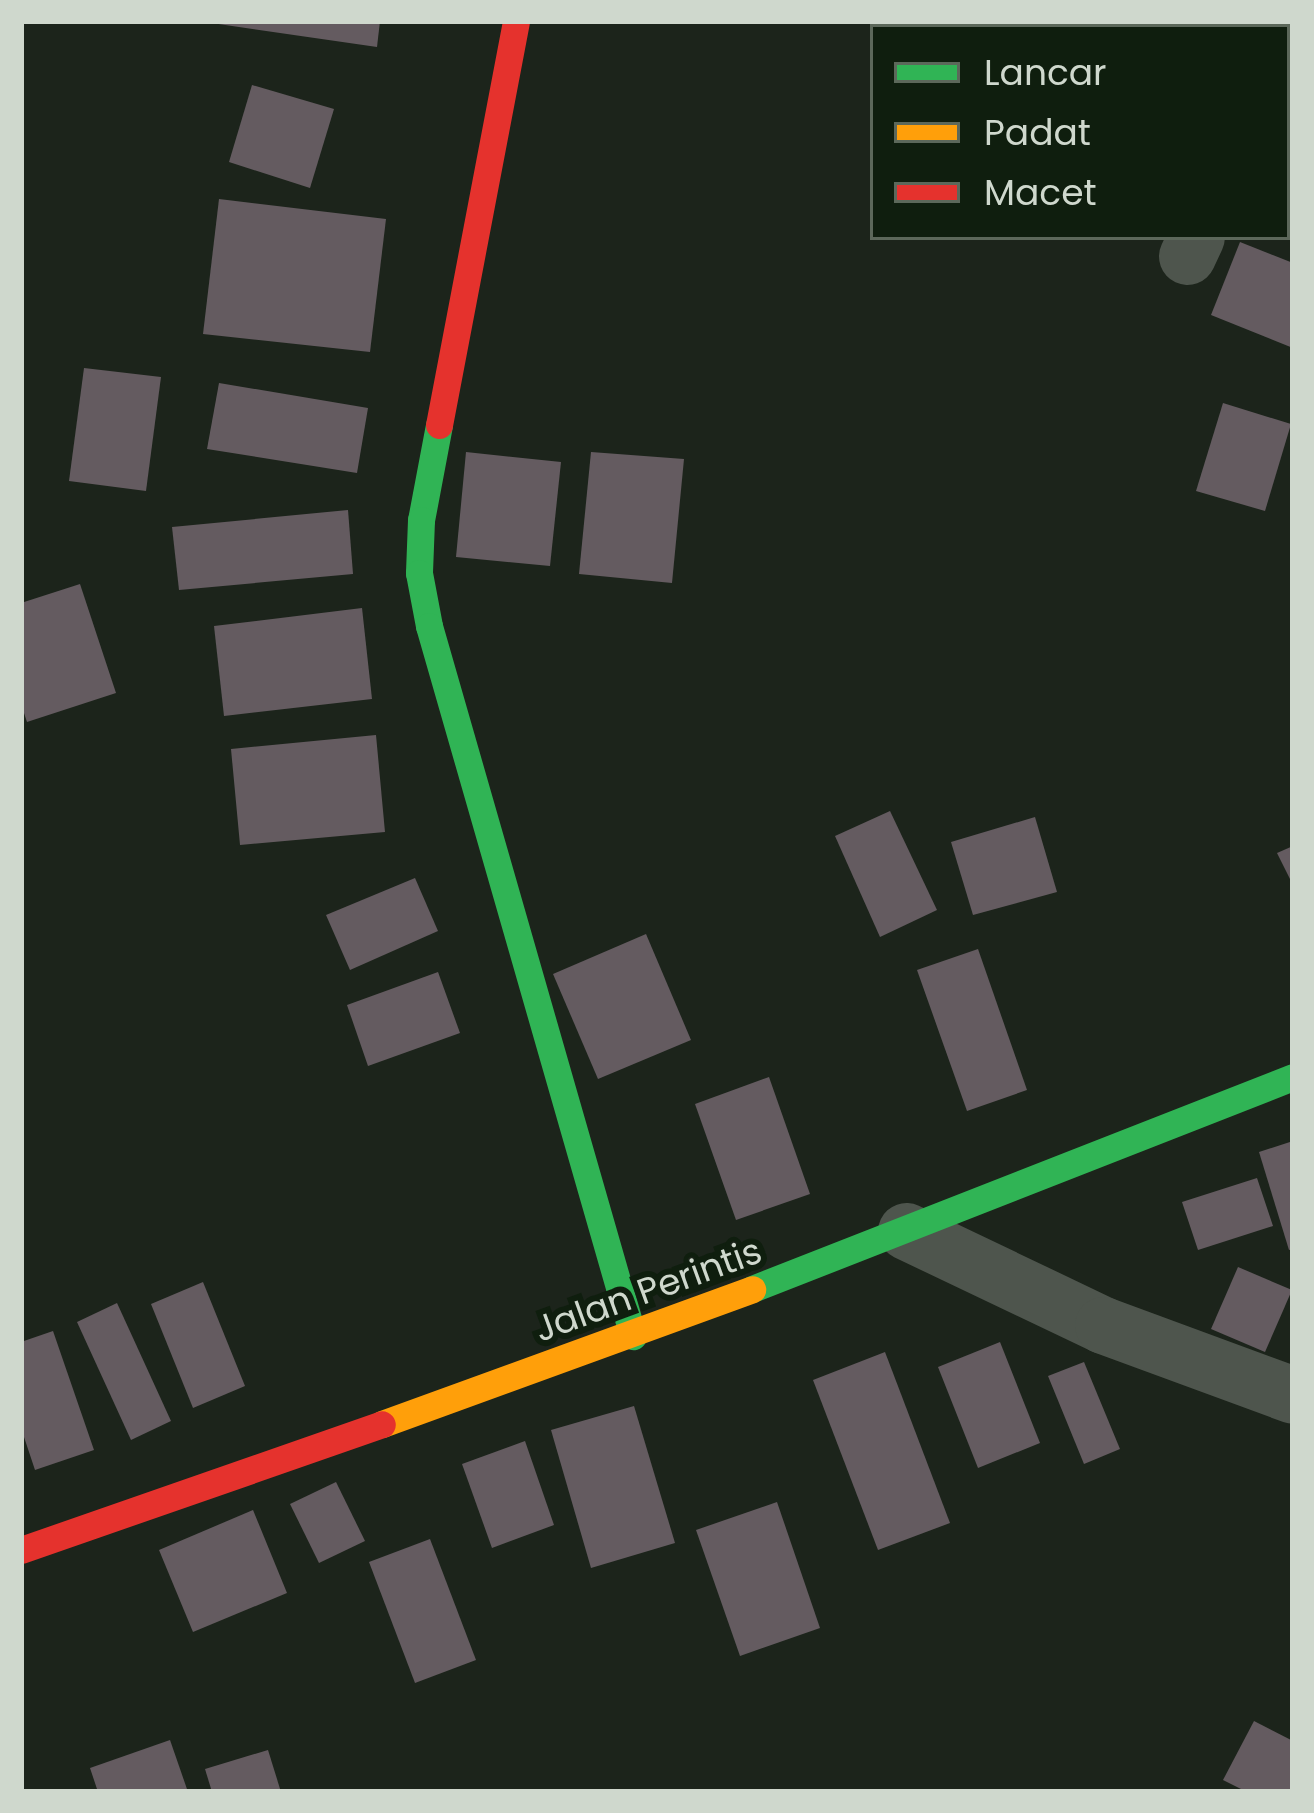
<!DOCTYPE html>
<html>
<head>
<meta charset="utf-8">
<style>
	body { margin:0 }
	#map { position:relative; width:1314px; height:1813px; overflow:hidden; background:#1c241b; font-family:Poppins,sans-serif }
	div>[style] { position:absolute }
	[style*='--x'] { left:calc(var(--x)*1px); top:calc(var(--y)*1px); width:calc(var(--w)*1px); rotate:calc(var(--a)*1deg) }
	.building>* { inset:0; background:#645b60 }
	.street>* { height:57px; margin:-28.5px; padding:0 28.5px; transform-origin:28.5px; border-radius:28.5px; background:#4e554d }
	.fast>* { height:27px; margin:-13.5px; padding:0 13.5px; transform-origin:13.5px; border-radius:13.5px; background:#30b455 }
	.slow>* { height:27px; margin:-13.5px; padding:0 13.5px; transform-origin:13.5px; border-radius:13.5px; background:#ff9f0a }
	.jam>* { height:27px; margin:-13.5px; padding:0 13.5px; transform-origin:13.5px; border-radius:13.5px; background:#e5322d }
	span { translate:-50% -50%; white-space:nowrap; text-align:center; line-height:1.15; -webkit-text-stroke:12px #0f1e0e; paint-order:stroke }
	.street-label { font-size:36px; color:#cfd8cd }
	.frame { position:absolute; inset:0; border:24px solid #cfd8cd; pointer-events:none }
	.legend { position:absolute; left:870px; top:24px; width:420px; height:216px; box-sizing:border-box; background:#0f1e0e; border:3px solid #5c685a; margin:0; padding:15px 21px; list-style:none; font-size:36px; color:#cfd8cd }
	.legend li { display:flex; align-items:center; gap:24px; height:60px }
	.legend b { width:60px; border:3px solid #5c685a }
</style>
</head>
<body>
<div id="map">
	<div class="building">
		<div style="clip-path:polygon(198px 21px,380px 21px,377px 47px)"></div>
		<div style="clip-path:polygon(252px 85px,334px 109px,310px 188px,229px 162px)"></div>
		<div style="clip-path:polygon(1287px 162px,1293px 165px,1293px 226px,1287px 223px)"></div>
		<div style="clip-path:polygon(219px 199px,386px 219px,370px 352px,203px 334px)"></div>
		<div style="clip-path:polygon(1240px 242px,1293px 263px,1293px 348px,1211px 315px)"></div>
		<div style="clip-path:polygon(84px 368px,161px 377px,146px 491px,69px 481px)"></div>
		<div style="clip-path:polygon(219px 383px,368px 408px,357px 473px,207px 449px)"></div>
		<div style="clip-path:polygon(1223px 403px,1291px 424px,1265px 511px,1196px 491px)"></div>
		<div style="clip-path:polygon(466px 452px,561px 462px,550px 566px,456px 557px)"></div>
		<div style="clip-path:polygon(591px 452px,684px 459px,672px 583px,579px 574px)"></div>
		<div style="clip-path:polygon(348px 510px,353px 574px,179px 590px,172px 527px)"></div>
		<div style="clip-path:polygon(80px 584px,116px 693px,27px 722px,21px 704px,21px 603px)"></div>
		<div style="clip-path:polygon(362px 608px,372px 699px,224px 716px,214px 626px)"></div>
		<div style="clip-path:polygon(376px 735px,385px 832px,240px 845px,231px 749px)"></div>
		<div style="clip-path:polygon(890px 811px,937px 910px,880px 937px,835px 836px)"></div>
		<div style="clip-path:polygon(1035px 817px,1057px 892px,973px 915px,951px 842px)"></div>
		<div style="clip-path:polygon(1293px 846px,1293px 885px,1277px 853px)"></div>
		<div style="clip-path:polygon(415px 878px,438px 931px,350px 970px,326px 915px)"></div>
		<div style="clip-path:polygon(646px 934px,691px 1040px,598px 1079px,553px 974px)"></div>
		<div style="clip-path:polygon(978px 949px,1027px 1090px,967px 1111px,917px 970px)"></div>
		<div style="clip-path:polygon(438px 972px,460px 1033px,368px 1066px,347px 1005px)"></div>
		<div style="clip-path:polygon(769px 1077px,810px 1194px,736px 1220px,695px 1104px)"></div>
		<div style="clip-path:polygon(1293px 1141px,1293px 1249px,1289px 1250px,1259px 1152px)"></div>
		<div style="clip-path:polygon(1257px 1178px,1273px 1226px,1198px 1250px,1182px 1202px)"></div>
		<div style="clip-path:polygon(1238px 1267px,1292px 1290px,1265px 1352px,1211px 1329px)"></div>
		<div style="clip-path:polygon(203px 1282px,245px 1386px,193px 1408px,151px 1304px)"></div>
		<div style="clip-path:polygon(117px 1303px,171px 1421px,131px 1440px,77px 1322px)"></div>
		<div style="clip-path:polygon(53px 1331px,94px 1450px,35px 1470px,21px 1428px,21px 1342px)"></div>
		<div style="clip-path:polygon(1000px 1342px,1040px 1443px,978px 1468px,938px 1367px)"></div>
		<div style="clip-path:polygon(885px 1352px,950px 1523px,878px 1550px,813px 1380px)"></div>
		<div style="clip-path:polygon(1084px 1362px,1120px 1449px,1084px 1464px,1048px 1376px)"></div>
		<div style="clip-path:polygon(634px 1406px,675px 1543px,591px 1568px,551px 1430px)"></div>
		<div style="clip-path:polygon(525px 1441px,554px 1525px,492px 1548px,462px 1464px)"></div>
		<div style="clip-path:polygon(336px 1482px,365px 1541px,319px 1563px,290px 1504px)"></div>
		<div style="clip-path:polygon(777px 1502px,820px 1628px,740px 1656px,696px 1530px)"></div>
		<div style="clip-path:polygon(253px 1510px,287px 1593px,193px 1632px,159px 1550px)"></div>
		<div style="clip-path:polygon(430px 1539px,476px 1660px,415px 1683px,369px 1562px)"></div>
		<div style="clip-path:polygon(1254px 1721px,1293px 1741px,1293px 1792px,1247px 1792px,1223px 1780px)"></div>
		<div style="clip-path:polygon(170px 1740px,188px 1792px,98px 1792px,90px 1768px)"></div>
		<div style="clip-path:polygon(268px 1750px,281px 1792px,212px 1792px,205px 1769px)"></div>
	</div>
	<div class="street">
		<div style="--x:1287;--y:56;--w:13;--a:-63"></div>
		<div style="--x:1187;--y:256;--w:21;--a:-65"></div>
		<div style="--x:906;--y:1231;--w:218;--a:25.5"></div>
		<div style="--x:1103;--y:1325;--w:202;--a:20.2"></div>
	</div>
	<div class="fast">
		<div style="--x:439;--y:425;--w:97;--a:100.7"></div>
		<div style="--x:421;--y:520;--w:53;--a:92.2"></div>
		<div style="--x:419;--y:573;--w:54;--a:79.3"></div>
		<div style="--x:429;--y:626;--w:739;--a:73.97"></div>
		<div style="--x:752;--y:1289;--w:581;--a:-21.4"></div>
	</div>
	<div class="slow">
		<div style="--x:382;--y:1424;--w:394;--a:-20"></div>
	</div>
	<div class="jam">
		<div style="--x:439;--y:425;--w:411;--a:-79.2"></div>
		<div style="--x:21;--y:1550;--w:382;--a:-19.2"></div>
	</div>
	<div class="street-label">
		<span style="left:648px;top:1290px;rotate:-20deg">Jalan Perintis</span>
	</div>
	<div class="frame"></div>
	<ul class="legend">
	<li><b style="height:15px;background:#30b455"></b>Lancar</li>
	<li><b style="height:15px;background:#ff9f0a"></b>Padat</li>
	<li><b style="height:15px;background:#e5322d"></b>Macet</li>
	</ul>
</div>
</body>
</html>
